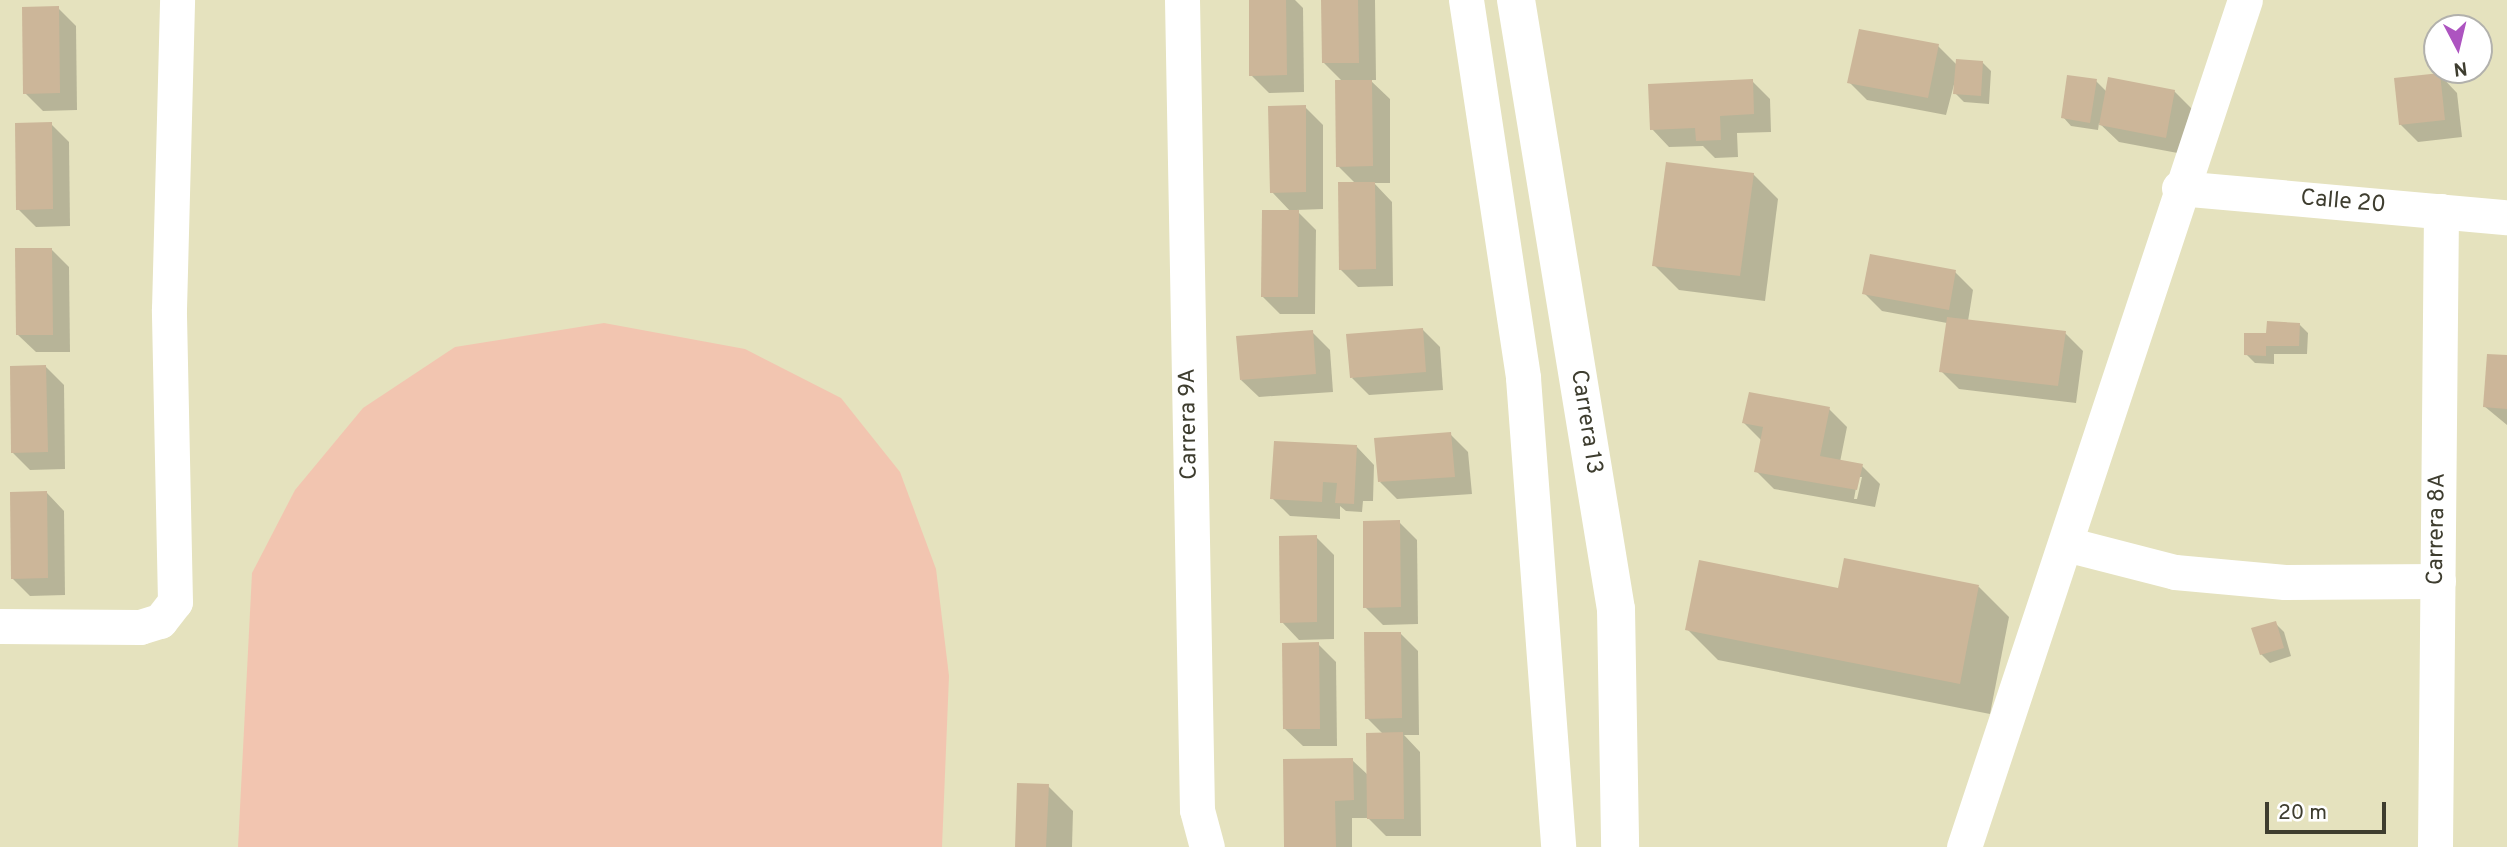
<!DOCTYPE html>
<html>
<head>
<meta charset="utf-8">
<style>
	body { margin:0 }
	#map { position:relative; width:2507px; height:847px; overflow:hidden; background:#e5e2be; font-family:Overpass,sans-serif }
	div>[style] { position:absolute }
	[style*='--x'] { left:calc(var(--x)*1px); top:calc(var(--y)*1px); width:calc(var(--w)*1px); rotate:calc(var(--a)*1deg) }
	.green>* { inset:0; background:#f2c5b0 }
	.shadow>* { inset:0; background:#0003 }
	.building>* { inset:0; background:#ccb699 }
	.street>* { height:35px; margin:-17.5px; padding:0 17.5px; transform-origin:17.5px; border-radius:17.5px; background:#fff }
	.secondary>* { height:38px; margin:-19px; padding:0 19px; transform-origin:19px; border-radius:19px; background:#fff }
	span { translate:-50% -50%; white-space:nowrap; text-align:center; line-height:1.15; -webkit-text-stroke:7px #fff; paint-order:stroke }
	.street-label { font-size:23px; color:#3e3d2f }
	.north { position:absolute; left:2423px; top:14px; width:70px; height:70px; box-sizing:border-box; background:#fff; border:2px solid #b2b1ac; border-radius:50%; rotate:173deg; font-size:19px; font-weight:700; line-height:28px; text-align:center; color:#3e3d2f }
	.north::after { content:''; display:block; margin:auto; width:24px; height:32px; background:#ad54c0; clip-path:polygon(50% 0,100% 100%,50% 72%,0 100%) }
	.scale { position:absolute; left:2265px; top:802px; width:121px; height:32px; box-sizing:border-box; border:4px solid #3e3d2f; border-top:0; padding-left:9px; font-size:21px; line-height:24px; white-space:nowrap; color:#3e3d2f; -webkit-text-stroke:5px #fff; paint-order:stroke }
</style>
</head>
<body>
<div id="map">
	<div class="green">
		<div style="clip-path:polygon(604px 323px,745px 349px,841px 398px,900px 472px,936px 569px,949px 676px,942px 847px,238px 847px,252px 573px,295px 490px,363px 408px,455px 347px)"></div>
	</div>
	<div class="shadow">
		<div style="clip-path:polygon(1251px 0,1295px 0,1303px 8px,1304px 92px,1269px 93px,1251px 75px)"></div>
		<div style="clip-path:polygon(1323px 0,1375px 0,1376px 80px,1370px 80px,1390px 99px,1390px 183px,1374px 183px,1392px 202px,1393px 286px,1358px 287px,1340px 269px,1356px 184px,1338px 166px,1343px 82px,1324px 63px)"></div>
		<div style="clip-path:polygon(58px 8px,76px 26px,77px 110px,43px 111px,25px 93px)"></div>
		<div style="clip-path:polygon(1938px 46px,1957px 65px,1982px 62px,1991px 71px,1989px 104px,1964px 102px,1955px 93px,1957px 73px,1946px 115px,1867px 100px,1849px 82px)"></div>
		<div style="clip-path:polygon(2440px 75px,2457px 93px,2462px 137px,2418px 142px,2400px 124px)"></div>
		<div style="clip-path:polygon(1752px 81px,1770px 99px,1771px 132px,1737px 133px,1738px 157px,1715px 158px,1703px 146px,1669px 147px,1652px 129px)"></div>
		<div style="clip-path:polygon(2096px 81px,2107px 92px,2174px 91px,2192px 109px,2183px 154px,2119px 142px,2099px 123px,2098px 130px,2071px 126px,2063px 117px)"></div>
		<div style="clip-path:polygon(1305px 107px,1323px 125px,1323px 209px,1296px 210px,1316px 230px,1315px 314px,1280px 314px,1262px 296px,1291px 212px,1272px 192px)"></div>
		<div style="clip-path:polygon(51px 124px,69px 142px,70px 226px,36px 227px,18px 209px)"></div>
		<div style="clip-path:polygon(1753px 174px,1778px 199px,1765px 301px,1679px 290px,1654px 265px)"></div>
		<div style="clip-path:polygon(51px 249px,69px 267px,70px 352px,36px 352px,18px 335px)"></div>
		<div style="clip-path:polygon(1955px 272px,1973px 290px,1968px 321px,2065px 333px,2083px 351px,2076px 403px,1959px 389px,1941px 371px,1947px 323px,1882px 311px,1864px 293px)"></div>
		<div style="clip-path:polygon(2299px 324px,2308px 333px,2307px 354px,2274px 354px,2274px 364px,2255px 363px,2246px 354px,2268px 335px)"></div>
		<div style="clip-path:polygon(1422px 329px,1440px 347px,1443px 390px,1369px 395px,1352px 378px)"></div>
		<div style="clip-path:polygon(1312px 332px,1330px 350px,1333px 392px,1259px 397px,1241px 380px)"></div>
		<div style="clip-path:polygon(2507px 357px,2507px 425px,2484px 406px)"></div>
		<div style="clip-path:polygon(46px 367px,64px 385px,65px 469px,30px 470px,12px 452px)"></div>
		<div style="clip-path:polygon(evenodd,1829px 409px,1847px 427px,1840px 462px,1862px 466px,1880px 484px,1875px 507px,1774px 489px,1756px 471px,1762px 441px,1744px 423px,1829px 409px,1858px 477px,1862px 477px,1857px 499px,1854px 499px,1858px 477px)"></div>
		<div style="clip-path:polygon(1450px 434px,1468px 452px,1472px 494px,1397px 499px,1380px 482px)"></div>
		<div style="clip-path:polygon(1357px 447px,1374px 465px,1373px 501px,1363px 501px,1362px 512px,1346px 511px,1340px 506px,1340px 519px,1290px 516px,1272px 498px)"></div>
		<div style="clip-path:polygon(47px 493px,64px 511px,65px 595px,30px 596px,12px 578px)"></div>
		<div style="clip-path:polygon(1399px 522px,1417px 540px,1418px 624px,1383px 625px,1365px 607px)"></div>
		<div style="clip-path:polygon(1316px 537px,1334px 555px,1334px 639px,1299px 640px,1282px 622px)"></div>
		<div style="clip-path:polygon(1979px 587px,2009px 617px,1990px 714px,1718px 660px,1687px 629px)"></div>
		<div style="clip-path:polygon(2275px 623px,2284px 632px,2291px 656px,2270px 663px,2261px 654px)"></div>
		<div style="clip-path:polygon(1400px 633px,1418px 651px,1419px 735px,1404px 735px,1420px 752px,1421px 836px,1386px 836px,1368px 818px,1352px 818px,1352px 847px,1286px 847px,1352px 760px,1368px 775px,1383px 734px,1367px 718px)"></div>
		<div style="clip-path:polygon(1318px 644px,1336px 662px,1337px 746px,1303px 746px,1285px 729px)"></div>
		<div style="clip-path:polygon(1048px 786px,1073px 811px,1072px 847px,1016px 847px)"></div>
	</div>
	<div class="building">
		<div style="clip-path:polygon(1249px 0,1286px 0,1287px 75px,1249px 76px)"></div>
		<div style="clip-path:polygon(1321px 0,1358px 0,1359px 63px,1322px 63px)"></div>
		<div style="clip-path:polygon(59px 6px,60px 93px,23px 94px,22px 7px)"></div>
		<div style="clip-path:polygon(1859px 29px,1939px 44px,1928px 98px,1847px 83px)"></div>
		<div style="clip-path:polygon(1956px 59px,1983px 61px,1981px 96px,1953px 94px)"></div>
		<div style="clip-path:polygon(2440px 73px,2445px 120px,2399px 125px,2394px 78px)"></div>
		<div style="clip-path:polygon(2067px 75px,2097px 79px,2090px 123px,2061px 118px)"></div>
		<div style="clip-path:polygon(2108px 77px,2175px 90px,2166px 138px,2099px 125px)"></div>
		<div style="clip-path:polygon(1753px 79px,1754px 114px,1720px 116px,1721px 140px,1696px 141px,1695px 128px,1650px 130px,1648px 84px)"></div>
		<div style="clip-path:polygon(1335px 80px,1372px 80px,1373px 166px,1336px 167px)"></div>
		<div style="clip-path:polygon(1306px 105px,1306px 192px,1270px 193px,1268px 106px)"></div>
		<div style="clip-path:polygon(52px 122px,53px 209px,16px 210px,15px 123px)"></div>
		<div style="clip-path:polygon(1666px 162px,1754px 173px,1740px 276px,1652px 266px)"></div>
		<div style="clip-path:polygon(1338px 182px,1375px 182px,1376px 269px,1339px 270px)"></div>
		<div style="clip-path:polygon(1262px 210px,1299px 210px,1298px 297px,1261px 297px)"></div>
		<div style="clip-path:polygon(15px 248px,52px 248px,53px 335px,16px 335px)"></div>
		<div style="clip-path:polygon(1870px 254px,1956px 270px,1949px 310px,1862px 294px)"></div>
		<div style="clip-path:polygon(1947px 317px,2066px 331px,2058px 386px,1939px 372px)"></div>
		<div style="clip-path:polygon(2267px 321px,2300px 323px,2299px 346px,2266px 346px,2266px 356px,2244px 355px,2244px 333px,2266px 333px)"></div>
		<div style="clip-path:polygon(1423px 328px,1426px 372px,1350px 378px,1346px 334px)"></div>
		<div style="clip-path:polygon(1313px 330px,1316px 374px,1240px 380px,1236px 336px)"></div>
		<div style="clip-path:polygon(2487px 354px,2507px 355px,2507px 409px,2483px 407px)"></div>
		<div style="clip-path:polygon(46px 365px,48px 452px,11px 453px,10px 366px)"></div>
		<div style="clip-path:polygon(1749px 392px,1830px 407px,1820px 456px,1863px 464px,1857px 490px,1754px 472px,1763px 427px,1742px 423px)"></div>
		<div style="clip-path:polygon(1451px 432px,1455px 477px,1378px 482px,1374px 438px)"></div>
		<div style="clip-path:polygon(1274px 441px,1357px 445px,1354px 504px,1335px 503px,1337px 483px,1323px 482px,1322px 502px,1270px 499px)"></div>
		<div style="clip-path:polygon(47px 491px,48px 578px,11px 579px,10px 492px)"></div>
		<div style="clip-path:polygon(1400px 520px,1401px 607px,1363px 608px,1363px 521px)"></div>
		<div style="clip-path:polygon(1317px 535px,1317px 622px,1280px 623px,1279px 536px)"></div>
		<div style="clip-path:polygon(1844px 558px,1979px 585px,1960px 684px,1685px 630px,1699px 560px,1838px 588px)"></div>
		<div style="clip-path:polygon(2276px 621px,2284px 648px,2260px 655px,2251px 628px)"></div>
		<div style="clip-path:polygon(1364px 632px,1401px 632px,1402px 718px,1365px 719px)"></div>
		<div style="clip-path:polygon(1319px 642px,1320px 729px,1283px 729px,1282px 643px)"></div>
		<div style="clip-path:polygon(1403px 732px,1404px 819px,1367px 819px,1366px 733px)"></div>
		<div style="clip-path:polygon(1353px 758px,1354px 800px,1335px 801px,1336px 847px,1284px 847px,1283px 759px)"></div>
		<div style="clip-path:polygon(1017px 783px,1049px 784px,1046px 847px,1015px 847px)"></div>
	</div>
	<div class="street">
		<div style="--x:1182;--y:0;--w:810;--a:88.94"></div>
		<div style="--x:1197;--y:810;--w:38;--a:75"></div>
		<div style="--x:1466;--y:0;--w:382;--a:81.4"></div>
		<div style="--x:1523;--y:378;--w:470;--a:85.7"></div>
		<div style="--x:2179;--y:188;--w:329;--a:5.1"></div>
		<div style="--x:2066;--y:544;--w:113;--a:14.4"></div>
		<div style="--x:2175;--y:572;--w:110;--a:5.2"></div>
		<div style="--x:2285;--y:582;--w:153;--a:-0.4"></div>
		<div style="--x:0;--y:626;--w:140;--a:0.4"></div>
		<div style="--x:140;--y:627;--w:21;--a:-17"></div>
		<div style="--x:160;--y:621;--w:24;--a:-52"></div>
		<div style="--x:175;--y:602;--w:293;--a:-91.2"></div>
		<div style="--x:169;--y:309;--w:309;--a:-88.5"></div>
		<div style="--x:1964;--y:847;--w:892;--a:-71.65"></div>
		<div style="--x:2435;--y:847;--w:636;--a:-89.46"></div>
	</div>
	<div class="secondary">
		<div style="--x:1516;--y:0;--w:617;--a:80.68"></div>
		<div style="--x:1616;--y:609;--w:238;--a:89"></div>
	</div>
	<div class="street-label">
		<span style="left:2343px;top:203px;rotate:5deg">Calle 20</span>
		<span style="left:1585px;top:422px;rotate:81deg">Carrera 13</span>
		<span style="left:1190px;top:424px;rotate:-91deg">Carrera 9A</span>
		<span style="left:2438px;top:529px;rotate:-89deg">Carrera 8A</span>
	</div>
	<div class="north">N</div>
	<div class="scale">20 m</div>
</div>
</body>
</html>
